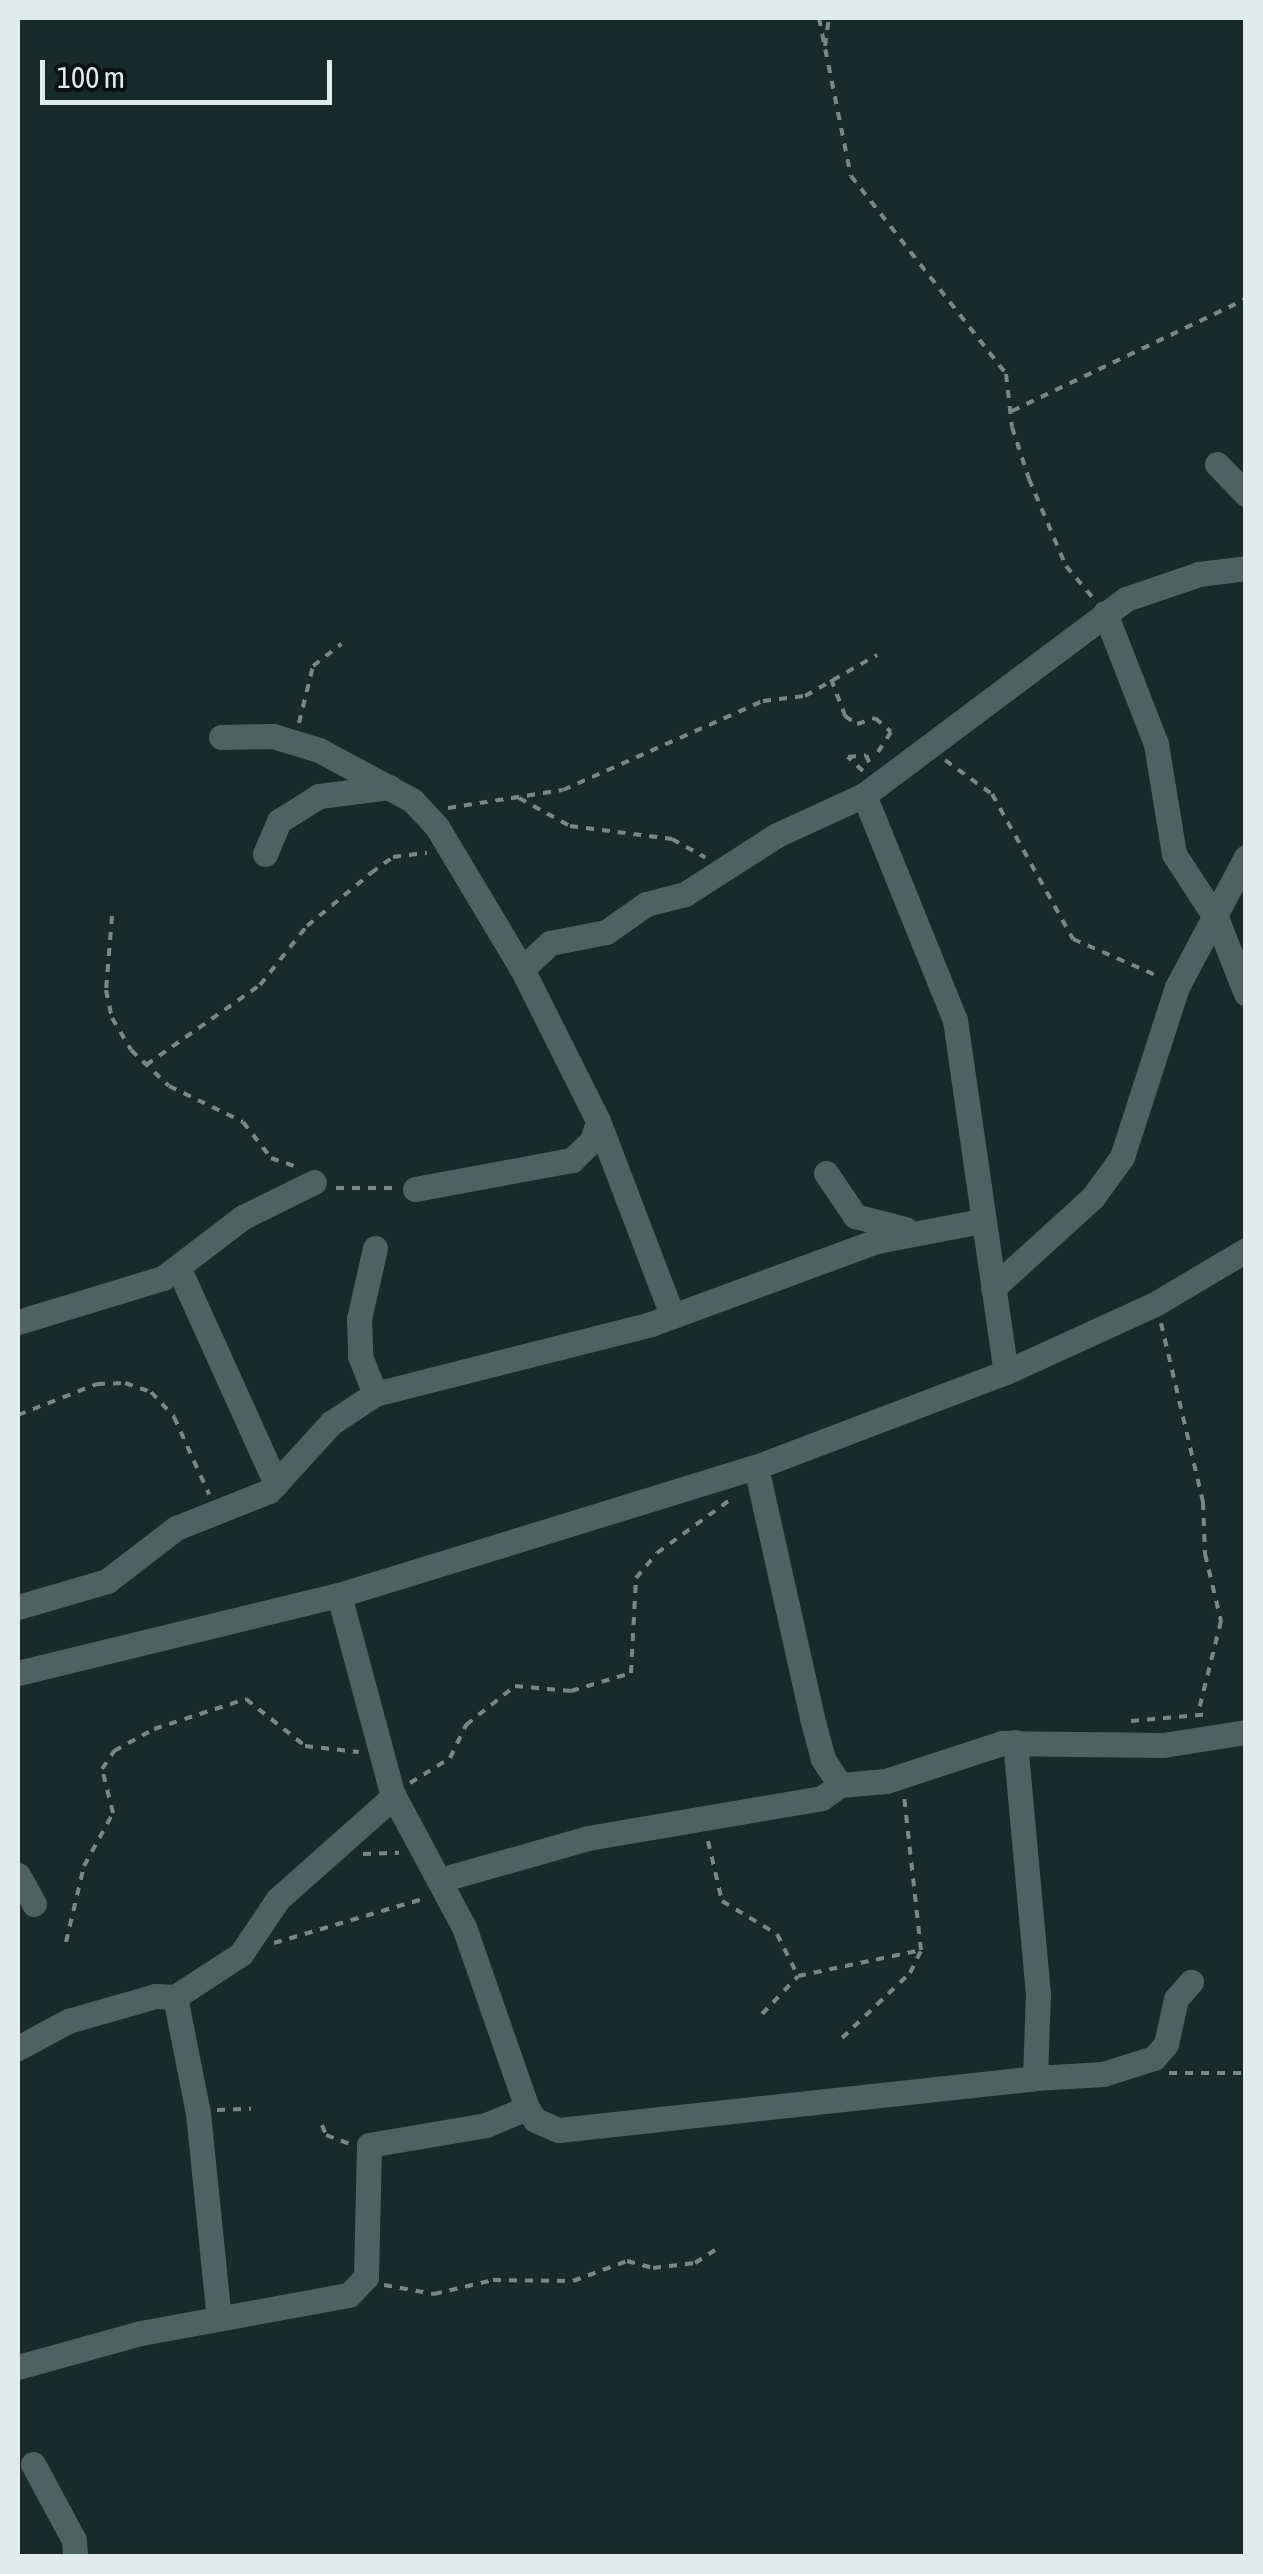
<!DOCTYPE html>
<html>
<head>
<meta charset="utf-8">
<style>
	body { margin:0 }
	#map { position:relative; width:1263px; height:2574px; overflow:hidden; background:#182b2a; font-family:"Asap Condensed",sans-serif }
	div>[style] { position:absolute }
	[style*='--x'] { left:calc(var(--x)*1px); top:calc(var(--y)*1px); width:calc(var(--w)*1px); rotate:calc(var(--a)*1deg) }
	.path>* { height:4px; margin-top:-2px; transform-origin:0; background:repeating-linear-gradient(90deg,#788887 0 8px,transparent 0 16px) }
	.minor>* { height:25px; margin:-12.5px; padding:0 12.5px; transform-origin:12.5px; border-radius:12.5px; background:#4e6361 }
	span { translate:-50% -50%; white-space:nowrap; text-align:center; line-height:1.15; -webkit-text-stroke:10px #091211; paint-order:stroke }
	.frame { position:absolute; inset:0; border:20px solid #e0eceb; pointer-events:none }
	.scale { position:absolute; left:40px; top:60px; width:292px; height:45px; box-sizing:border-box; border:5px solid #e0eceb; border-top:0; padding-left:12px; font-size:30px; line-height:35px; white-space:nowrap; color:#e0eceb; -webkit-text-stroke:8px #091211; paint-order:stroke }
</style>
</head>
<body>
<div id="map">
	<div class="path">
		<div style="--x:819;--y:18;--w:161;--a:78.6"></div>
		<div style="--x:851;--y:176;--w:251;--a:51.9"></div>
		<div style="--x:1006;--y:374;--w:53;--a:83.5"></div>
		<div style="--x:1012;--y:427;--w:55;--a:71.9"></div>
		<div style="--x:1029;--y:479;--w:95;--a:67"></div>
		<div style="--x:1066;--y:566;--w:42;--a:49.8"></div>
		<div style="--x:825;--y:46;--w:28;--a:-82"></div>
		<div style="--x:1012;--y:411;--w:259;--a:-25.6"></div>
		<div style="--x:831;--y:679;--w:40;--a:69"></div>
		<div style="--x:845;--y:716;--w:14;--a:34"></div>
		<div style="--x:857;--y:724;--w:19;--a:-18"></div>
		<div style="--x:875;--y:718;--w:21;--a:41"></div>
		<div style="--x:891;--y:732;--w:30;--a:123"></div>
		<div style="--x:299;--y:723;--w:59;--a:-76.2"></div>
		<div style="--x:313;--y:666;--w:36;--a:-38"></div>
		<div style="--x:945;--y:760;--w:58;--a:35.9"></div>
		<div style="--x:992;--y:794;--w:166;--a:60.8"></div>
		<div style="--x:1073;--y:939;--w:95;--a:23.6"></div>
		<div style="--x:863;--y:771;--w:21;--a:-137"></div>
		<div style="--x:848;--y:757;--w:18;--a:-6"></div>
		<div style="--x:866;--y:755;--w:8;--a:67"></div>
		<div style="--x:519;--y:798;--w:58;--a:28.8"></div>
		<div style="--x:570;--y:826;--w:103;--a:7.3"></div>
		<div style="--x:672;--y:839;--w:38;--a:29"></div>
		<div style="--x:448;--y:808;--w:116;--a:-8.9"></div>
		<div style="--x:563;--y:790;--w:219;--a:-24"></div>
		<div style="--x:763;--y:701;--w:42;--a:-6.8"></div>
		<div style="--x:805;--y:696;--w:83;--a:-29.7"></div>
		<div style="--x:112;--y:916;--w:74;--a:94.6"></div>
		<div style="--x:106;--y:990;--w:29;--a:78"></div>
		<div style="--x:112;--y:1018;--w:37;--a:59"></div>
		<div style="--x:131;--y:1050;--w:52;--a:43.5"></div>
		<div style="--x:169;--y:1086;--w:82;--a:25.9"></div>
		<div style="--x:243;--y:1122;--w:46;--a:52.1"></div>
		<div style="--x:271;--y:1158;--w:24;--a:19"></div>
		<div style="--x:146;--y:1065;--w:139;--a:-35.1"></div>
		<div style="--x:260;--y:985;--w:75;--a:-51.5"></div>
		<div style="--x:307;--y:926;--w:83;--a:-39.6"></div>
		<div style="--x:371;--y:873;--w:27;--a:-36"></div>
		<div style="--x:393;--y:857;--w:34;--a:-7"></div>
		<div style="--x:336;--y:1188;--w:60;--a:0"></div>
		<div style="--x:1161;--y:1323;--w:184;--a:76.8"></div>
		<div style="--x:1203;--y:1502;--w:52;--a:87.8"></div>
		<div style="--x:1205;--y:1554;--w:69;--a:76.6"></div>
		<div style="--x:1221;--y:1621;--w:95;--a:104"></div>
		<div style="--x:18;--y:1415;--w:85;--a:-21.4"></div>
		<div style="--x:97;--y:1384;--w:28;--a:-2"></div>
		<div style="--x:125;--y:1383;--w:28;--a:19"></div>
		<div style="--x:151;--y:1392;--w:34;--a:47"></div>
		<div style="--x:174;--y:1417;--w:85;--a:65.6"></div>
		<div style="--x:1131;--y:1721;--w:80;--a:-5"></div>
		<div style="--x:410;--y:1783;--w:47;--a:-32"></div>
		<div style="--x:450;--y:1758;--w:37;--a:-64"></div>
		<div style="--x:466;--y:1725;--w:63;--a:-38.5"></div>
		<div style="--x:515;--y:1686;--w:56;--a:5.1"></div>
		<div style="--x:571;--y:1691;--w:63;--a:-16.7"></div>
		<div style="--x:631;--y:1673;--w:95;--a:-87"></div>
		<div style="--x:636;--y:1578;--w:33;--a:-50"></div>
		<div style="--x:657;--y:1553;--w:92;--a:-36.1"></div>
		<div style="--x:708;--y:1841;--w:62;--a:76.9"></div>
		<div style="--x:722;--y:1901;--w:64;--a:31"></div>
		<div style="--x:777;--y:1934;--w:47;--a:63.4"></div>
		<div style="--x:363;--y:1854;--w:36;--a:-2"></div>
		<div style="--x:66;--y:1942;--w:78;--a:-76.7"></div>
		<div style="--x:84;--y:1866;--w:60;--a:-61.3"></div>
		<div style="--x:113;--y:1813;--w:45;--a:-104"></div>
		<div style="--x:102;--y:1769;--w:22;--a:-56"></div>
		<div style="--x:114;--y:1751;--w:46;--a:-28.8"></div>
		<div style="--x:154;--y:1729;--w:97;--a:-18.1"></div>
		<div style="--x:246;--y:1699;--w:75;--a:38.5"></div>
		<div style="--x:305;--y:1746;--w:54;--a:6.3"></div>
		<div style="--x:274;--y:1943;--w:155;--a:-16.5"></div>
		<div style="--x:762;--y:2014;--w:52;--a:-46.5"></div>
		<div style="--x:798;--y:1976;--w:126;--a:-11.9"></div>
		<div style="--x:842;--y:2038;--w:94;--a:-43.7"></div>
		<div style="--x:910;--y:1973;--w:25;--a:-64"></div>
		<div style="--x:921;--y:1950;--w:155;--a:-96.3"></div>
		<div style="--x:1169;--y:2073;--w:77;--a:0"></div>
		<div style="--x:217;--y:2110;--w:34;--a:-2"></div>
		<div style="--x:322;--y:2125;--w:11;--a:68"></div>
		<div style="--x:326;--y:2135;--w:25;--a:21"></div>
		<div style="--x:384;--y:2285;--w:51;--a:10.2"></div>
		<div style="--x:434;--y:2294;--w:61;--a:-13.3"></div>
		<div style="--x:493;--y:2280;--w:80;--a:0.7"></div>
		<div style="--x:573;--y:2281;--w:58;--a:-20.3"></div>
		<div style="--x:627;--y:2261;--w:27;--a:15"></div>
		<div style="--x:653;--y:2268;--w:42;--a:-6.8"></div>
		<div style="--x:695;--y:2263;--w:31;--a:-33"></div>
	</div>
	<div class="minor">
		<div style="--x:1217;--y:464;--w:42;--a:46"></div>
		<div style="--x:1105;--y:613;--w:141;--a:68.7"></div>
		<div style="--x:1156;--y:744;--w:111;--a:80.7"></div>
		<div style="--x:1174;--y:854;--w:79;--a:56.9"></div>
		<div style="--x:1217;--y:920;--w:79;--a:68.6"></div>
		<div style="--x:221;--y:737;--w:52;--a:-1.1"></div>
		<div style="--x:273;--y:736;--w:48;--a:16.9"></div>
		<div style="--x:319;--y:750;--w:106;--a:28.3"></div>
		<div style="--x:412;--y:800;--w:37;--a:47"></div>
		<div style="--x:437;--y:827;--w:165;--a:59.1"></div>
		<div style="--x:522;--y:969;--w:170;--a:63.4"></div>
		<div style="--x:598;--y:1121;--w:208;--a:69.1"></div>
		<div style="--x:864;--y:795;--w:243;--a:68"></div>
		<div style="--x:955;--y:1020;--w:356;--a:81.8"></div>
		<div style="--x:265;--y:854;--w:36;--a:-67"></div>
		<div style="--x:279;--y:821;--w:47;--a:-32"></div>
		<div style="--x:319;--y:796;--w:71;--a:-7.3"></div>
		<div style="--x:522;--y:969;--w:38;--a:-43"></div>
		<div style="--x:550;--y:943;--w:57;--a:-11.1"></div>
		<div style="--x:606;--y:932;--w:49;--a:-35"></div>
		<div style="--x:646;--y:904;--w:40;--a:-14.4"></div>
		<div style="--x:685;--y:894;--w:109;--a:-32.7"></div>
		<div style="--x:777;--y:835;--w:96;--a:-24.7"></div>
		<div style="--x:864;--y:795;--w:327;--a:-36.8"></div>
		<div style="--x:1126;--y:599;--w:77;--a:-18.9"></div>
		<div style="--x:1199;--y:574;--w:47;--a:-7.3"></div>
		<div style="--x:826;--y:1173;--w:52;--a:56"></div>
		<div style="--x:855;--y:1216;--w:52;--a:14.6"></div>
		<div style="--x:415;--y:1189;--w:160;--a:-10.5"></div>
		<div style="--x:572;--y:1160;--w:28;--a:-44"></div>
		<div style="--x:592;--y:1141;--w:21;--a:-73"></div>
		<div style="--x:375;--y:1248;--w:73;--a:102.7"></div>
		<div style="--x:359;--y:1319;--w:37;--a:88"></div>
		<div style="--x:360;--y:1356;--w:41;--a:68.5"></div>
		<div style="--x:179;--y:1269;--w:236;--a:65.7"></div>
		<div style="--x:993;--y:1288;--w:135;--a:-42.3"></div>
		<div style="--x:1093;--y:1197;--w:49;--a:-54.1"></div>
		<div style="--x:1122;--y:1157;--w:179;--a:-72.1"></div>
		<div style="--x:1177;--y:987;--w:147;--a:-62"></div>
		<div style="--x:18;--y:1322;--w:152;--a:-16.9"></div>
		<div style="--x:163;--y:1278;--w:101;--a:-37.3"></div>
		<div style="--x:243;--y:1217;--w:79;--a:-26.2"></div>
		<div style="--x:756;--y:1467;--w:257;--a:77.4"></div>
		<div style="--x:812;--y:1718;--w:42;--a:75"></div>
		<div style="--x:823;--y:1759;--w:31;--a:57"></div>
		<div style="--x:840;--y:1785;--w:46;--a:-5"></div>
		<div style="--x:886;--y:1781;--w:122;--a:-18.1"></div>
		<div style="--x:1002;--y:1743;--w:161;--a:0.7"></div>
		<div style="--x:1163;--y:1745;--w:84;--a:-8.9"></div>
		<div style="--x:339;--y:1595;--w:205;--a:75"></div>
		<div style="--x:392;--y:1793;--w:152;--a:61.8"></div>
		<div style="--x:464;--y:1927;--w:192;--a:70.8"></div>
		<div style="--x:527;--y:2108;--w:14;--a:56"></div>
		<div style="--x:535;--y:2120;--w:26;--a:23"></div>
		<div style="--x:559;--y:2130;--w:479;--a:-6.2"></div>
		<div style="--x:1035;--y:2078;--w:84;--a:-88"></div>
		<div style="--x:1038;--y:1994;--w:253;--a:-95.2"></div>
		<div style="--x:18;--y:1607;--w:93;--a:-16.3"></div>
		<div style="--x:107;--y:1581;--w:87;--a:-37.5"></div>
		<div style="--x:176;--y:1528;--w:100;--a:-21.7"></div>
		<div style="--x:269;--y:1491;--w:92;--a:-47.6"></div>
		<div style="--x:331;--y:1423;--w:53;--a:-33.4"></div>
		<div style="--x:375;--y:1394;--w:285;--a:-14.2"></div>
		<div style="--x:651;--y:1324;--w:241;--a:-20.2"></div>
		<div style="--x:877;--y:1241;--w:106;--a:-10.9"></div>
		<div style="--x:18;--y:1673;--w:330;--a:-13.7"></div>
		<div style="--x:339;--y:1595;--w:436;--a:-17.1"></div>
		<div style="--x:756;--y:1467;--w:267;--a:-20.8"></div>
		<div style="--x:1006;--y:1372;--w:164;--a:-24.5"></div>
		<div style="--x:1155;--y:1304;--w:106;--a:-30.7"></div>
		<div style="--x:18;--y:1875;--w:33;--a:61"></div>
		<div style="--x:440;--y:1880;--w:154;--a:-15.8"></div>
		<div style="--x:588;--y:1838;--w:237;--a:-9.7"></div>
		<div style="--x:822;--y:1798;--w:22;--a:-36"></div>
		<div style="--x:175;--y:1997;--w:79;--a:-33.1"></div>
		<div style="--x:241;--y:1954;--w:66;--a:-56.1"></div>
		<div style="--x:278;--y:1899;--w:155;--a:-41.6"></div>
		<div style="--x:18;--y:2048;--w:57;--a:-28.4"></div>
		<div style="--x:68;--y:2021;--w:91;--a:-15.9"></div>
		<div style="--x:156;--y:1996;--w:19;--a:3"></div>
		<div style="--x:175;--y:1997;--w:118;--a:78.8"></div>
		<div style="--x:198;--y:2113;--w:206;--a:84.2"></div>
		<div style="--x:1035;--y:2078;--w:68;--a:-3.4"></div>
		<div style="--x:1103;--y:2074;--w:53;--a:-17.4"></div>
		<div style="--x:1154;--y:2058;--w:18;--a:-49"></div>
		<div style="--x:1166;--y:2044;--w:46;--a:-77.5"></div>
		<div style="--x:1176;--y:1999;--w:23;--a:-49"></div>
		<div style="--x:18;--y:2367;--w:128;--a:-15.5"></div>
		<div style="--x:141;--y:2333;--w:211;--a:-10.4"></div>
		<div style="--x:349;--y:2295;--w:25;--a:-47"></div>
		<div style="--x:366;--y:2277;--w:132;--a:-88.7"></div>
		<div style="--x:369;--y:2145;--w:119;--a:-9.7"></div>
		<div style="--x:486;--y:2125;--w:44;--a:-22.5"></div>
		<div style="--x:33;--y:2464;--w:86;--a:61.7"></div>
		<div style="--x:74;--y:2540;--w:16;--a:86"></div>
	</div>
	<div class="frame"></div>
	<div class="scale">100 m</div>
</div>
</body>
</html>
